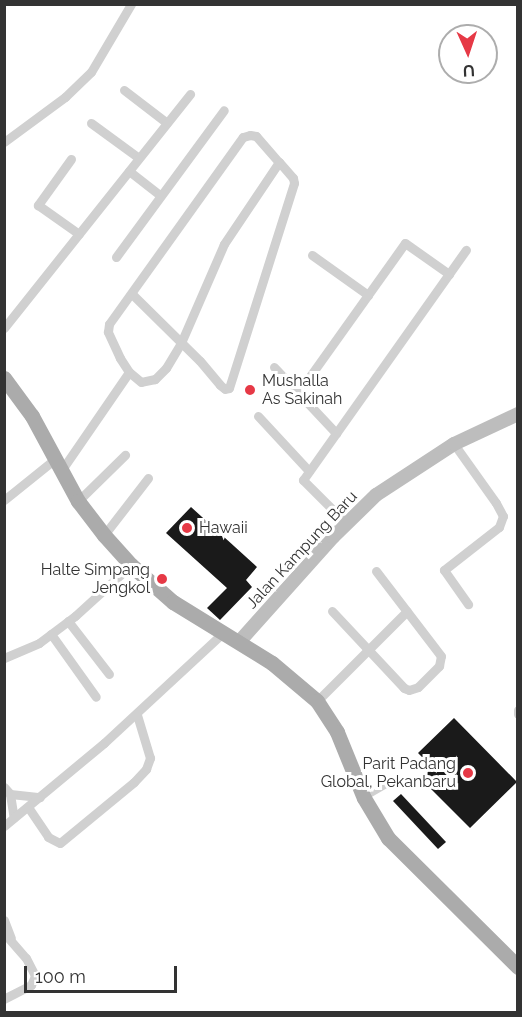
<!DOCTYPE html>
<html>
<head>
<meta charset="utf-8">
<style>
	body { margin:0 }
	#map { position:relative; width:522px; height:1017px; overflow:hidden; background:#fff; font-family:Raleway,sans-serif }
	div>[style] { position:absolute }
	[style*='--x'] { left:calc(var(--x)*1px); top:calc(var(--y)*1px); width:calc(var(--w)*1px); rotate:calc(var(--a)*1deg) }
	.building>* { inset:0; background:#1a1a1a }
	.lane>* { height:4.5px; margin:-2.25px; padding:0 2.25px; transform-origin:2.25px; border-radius:2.25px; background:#d0d0d0 }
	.street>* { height:9px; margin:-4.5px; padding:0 4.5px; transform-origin:4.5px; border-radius:4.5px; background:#d0d0d0 }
	.secondary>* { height:14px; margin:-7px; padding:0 7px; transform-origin:7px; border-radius:7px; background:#bdbdbd }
	.primary>* { height:15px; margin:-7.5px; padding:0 7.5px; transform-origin:7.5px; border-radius:7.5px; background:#ababab }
	.dots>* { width:16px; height:16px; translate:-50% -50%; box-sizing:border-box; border:3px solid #fff; border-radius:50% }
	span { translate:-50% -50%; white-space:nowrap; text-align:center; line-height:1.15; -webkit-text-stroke:6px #fff; paint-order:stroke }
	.poi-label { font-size:16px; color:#333 }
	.left { translate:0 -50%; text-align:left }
	.right { translate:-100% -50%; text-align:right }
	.street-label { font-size:16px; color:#333 }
	.frame { position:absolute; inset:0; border:6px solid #333; pointer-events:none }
	.north { position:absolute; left:438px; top:24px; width:60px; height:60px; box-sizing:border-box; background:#fff; border:2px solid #adadad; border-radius:50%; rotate:177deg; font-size:16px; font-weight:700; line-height:24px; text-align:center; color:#333 }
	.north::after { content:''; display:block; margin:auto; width:21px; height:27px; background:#e63946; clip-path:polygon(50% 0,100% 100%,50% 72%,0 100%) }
	.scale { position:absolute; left:24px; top:966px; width:153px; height:27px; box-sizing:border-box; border:3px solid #333; border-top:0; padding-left:8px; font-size:18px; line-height:21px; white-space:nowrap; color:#333; -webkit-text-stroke:4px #fff; paint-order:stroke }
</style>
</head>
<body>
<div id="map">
	<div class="building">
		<div style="clip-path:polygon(191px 507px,257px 567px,246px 580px,252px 587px,220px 620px,207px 608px,227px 588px,166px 533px)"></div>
		<div style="clip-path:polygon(454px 718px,517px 782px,470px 828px,421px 779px,432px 767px,418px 753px)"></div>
		<div style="clip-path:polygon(401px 794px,446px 842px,438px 849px,393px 801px)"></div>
	</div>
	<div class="lane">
		<div style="--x:367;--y:796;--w:24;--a:-30"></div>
	</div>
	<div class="street">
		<div style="--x:124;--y:90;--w:54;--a:37.5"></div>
		<div style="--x:91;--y:123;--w:59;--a:36.1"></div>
		<div style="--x:250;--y:135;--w:6;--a:9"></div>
		<div style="--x:256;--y:136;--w:35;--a:49"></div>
		<div style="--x:279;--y:162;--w:99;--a:123.9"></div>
		<div style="--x:224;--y:244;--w:108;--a:113.5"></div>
		<div style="--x:181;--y:343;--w:29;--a:121"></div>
		<div style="--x:166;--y:368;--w:16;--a:135"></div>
		<div style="--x:155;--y:379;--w:14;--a:168"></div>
		<div style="--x:141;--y:382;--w:16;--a:-140"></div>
		<div style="--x:129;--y:372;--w:17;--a:-123"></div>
		<div style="--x:120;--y:358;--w:29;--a:-115"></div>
		<div style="--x:108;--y:332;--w:8;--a:-83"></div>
		<div style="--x:109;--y:324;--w:230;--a:-54.4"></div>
		<div style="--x:243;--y:137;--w:7;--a:-16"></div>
		<div style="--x:4;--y:142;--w:76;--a:-36.4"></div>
		<div style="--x:65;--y:97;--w:36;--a:-44"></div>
		<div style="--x:91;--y:72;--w:79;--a:-59.5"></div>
		<div style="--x:71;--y:159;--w:57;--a:125.7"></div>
		<div style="--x:38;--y:205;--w:50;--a:35.3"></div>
		<div style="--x:129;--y:171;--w:39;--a:38"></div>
		<div style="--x:312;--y:255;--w:69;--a:35.5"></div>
		<div style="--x:116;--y:257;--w:182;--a:-53.7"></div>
		<div style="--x:132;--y:294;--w:95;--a:44.6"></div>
		<div style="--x:200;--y:361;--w:31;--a:50"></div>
		<div style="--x:220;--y:385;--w:6;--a:39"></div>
		<div style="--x:225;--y:389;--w:4;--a:-14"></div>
		<div style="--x:229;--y:388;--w:215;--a:-72.4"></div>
		<div style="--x:294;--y:183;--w:5;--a:-101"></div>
		<div style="--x:293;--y:178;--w:21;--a:-131"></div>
		<div style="--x:4;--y:328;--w:299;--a:-51.5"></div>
		<div style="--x:274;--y:367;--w:91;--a:46.8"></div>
		<div style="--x:298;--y:393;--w:184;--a:-54.5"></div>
		<div style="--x:405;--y:243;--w:54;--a:35.2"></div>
		<div style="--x:258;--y:416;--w:75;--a:47.2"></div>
		<div style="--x:454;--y:444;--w:72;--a:54.6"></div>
		<div style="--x:496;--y:503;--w:15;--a:62"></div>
		<div style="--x:503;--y:516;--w:12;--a:110"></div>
		<div style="--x:499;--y:527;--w:70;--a:142"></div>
		<div style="--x:444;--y:570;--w:42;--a:54.8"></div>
		<div style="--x:61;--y:471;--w:120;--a:-55.5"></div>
		<div style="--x:4;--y:500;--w:65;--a:-38.8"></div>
		<div style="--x:78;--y:501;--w:66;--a:-44.4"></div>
		<div style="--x:346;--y:523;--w:61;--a:-135"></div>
		<div style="--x:303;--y:480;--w:282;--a:-54.7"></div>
		<div style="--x:104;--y:535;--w:72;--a:-52.3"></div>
		<div style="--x:332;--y:611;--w:105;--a:46.9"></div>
		<div style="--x:404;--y:688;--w:5;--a:22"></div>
		<div style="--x:409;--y:690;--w:9;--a:-18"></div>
		<div style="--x:418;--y:687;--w:30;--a:-45"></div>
		<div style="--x:439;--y:666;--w:10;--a:-79"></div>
		<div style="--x:441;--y:656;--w:107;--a:-127.4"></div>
		<div style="--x:68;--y:621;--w:67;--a:52.3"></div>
		<div style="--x:51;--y:634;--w:77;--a:54.5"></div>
		<div style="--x:4;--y:658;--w:38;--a:-23"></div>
		<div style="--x:39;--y:643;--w:45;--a:-36.9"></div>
		<div style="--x:75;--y:616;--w:76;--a:-42.3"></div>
		<div style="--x:317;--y:701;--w:127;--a:-45"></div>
		<div style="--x:518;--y:710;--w:4;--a:90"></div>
		<div style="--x:4;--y:787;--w:9;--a:49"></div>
		<div style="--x:10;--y:794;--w:30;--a:6"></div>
		<div style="--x:10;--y:794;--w:24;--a:81"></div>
		<div style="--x:28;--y:807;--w:36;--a:56"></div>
		<div style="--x:48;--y:837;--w:13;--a:27"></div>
		<div style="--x:60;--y:843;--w:96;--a:-39.5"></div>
		<div style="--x:134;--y:782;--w:18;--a:-47"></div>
		<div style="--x:146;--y:769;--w:12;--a:-70"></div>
		<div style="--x:150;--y:758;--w:45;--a:-106.8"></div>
		<div style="--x:4;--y:826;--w:130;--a:-39.7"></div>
		<div style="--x:104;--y:743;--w:163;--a:-42.8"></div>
		<div style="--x:4;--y:920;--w:19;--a:69"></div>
		<div style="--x:4;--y:933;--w:33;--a:49"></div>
		<div style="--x:26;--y:958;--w:20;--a:63"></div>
		<div style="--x:35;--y:976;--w:10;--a:114"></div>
		<div style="--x:31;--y:985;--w:30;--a:153"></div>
	</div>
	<div class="secondary">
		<div style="--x:240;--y:641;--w:140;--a:-48.2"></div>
		<div style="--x:333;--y:537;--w:60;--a:-44.3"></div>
		<div style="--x:376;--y:495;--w:93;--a:-33.2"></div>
		<div style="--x:454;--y:444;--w:71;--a:-25.1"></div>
	</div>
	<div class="primary">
		<div style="--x:4;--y:378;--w:47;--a:53.6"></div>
		<div style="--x:32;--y:416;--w:97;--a:61.6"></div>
		<div style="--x:78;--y:501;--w:43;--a:52.6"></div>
		<div style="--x:104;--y:535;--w:40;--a:48"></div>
		<div style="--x:131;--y:565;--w:56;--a:41.4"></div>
		<div style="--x:173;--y:602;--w:116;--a:31.6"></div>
		<div style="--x:272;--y:663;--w:59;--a:40.2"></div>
		<div style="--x:317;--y:701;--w:37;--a:57"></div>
		<div style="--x:337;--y:732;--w:71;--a:67.8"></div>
		<div style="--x:364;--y:798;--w:47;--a:59"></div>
		<div style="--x:388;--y:838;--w:183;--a:44.8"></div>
	</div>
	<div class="dots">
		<div style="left:250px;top:390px;background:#e63946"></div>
		<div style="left:187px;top:528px;background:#e63946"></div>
		<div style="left:162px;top:579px;background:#e63946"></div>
		<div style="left:468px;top:773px;background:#e63946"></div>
	</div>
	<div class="poi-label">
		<span class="left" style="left:262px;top:390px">Mushalla<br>As Sakinah</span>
		<span class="left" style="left:199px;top:528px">Hawaii</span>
		<span class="right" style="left:150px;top:579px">Halte Simpang<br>Jengkol</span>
		<span class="right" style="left:456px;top:773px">Parit Padang<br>Global, Pekanbaru</span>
	</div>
	<div class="street-label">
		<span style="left:302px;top:550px;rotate:-47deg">Jalan Kampung Baru</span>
	</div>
	<div class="frame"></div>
	<div class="north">U</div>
	<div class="scale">100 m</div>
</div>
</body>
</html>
